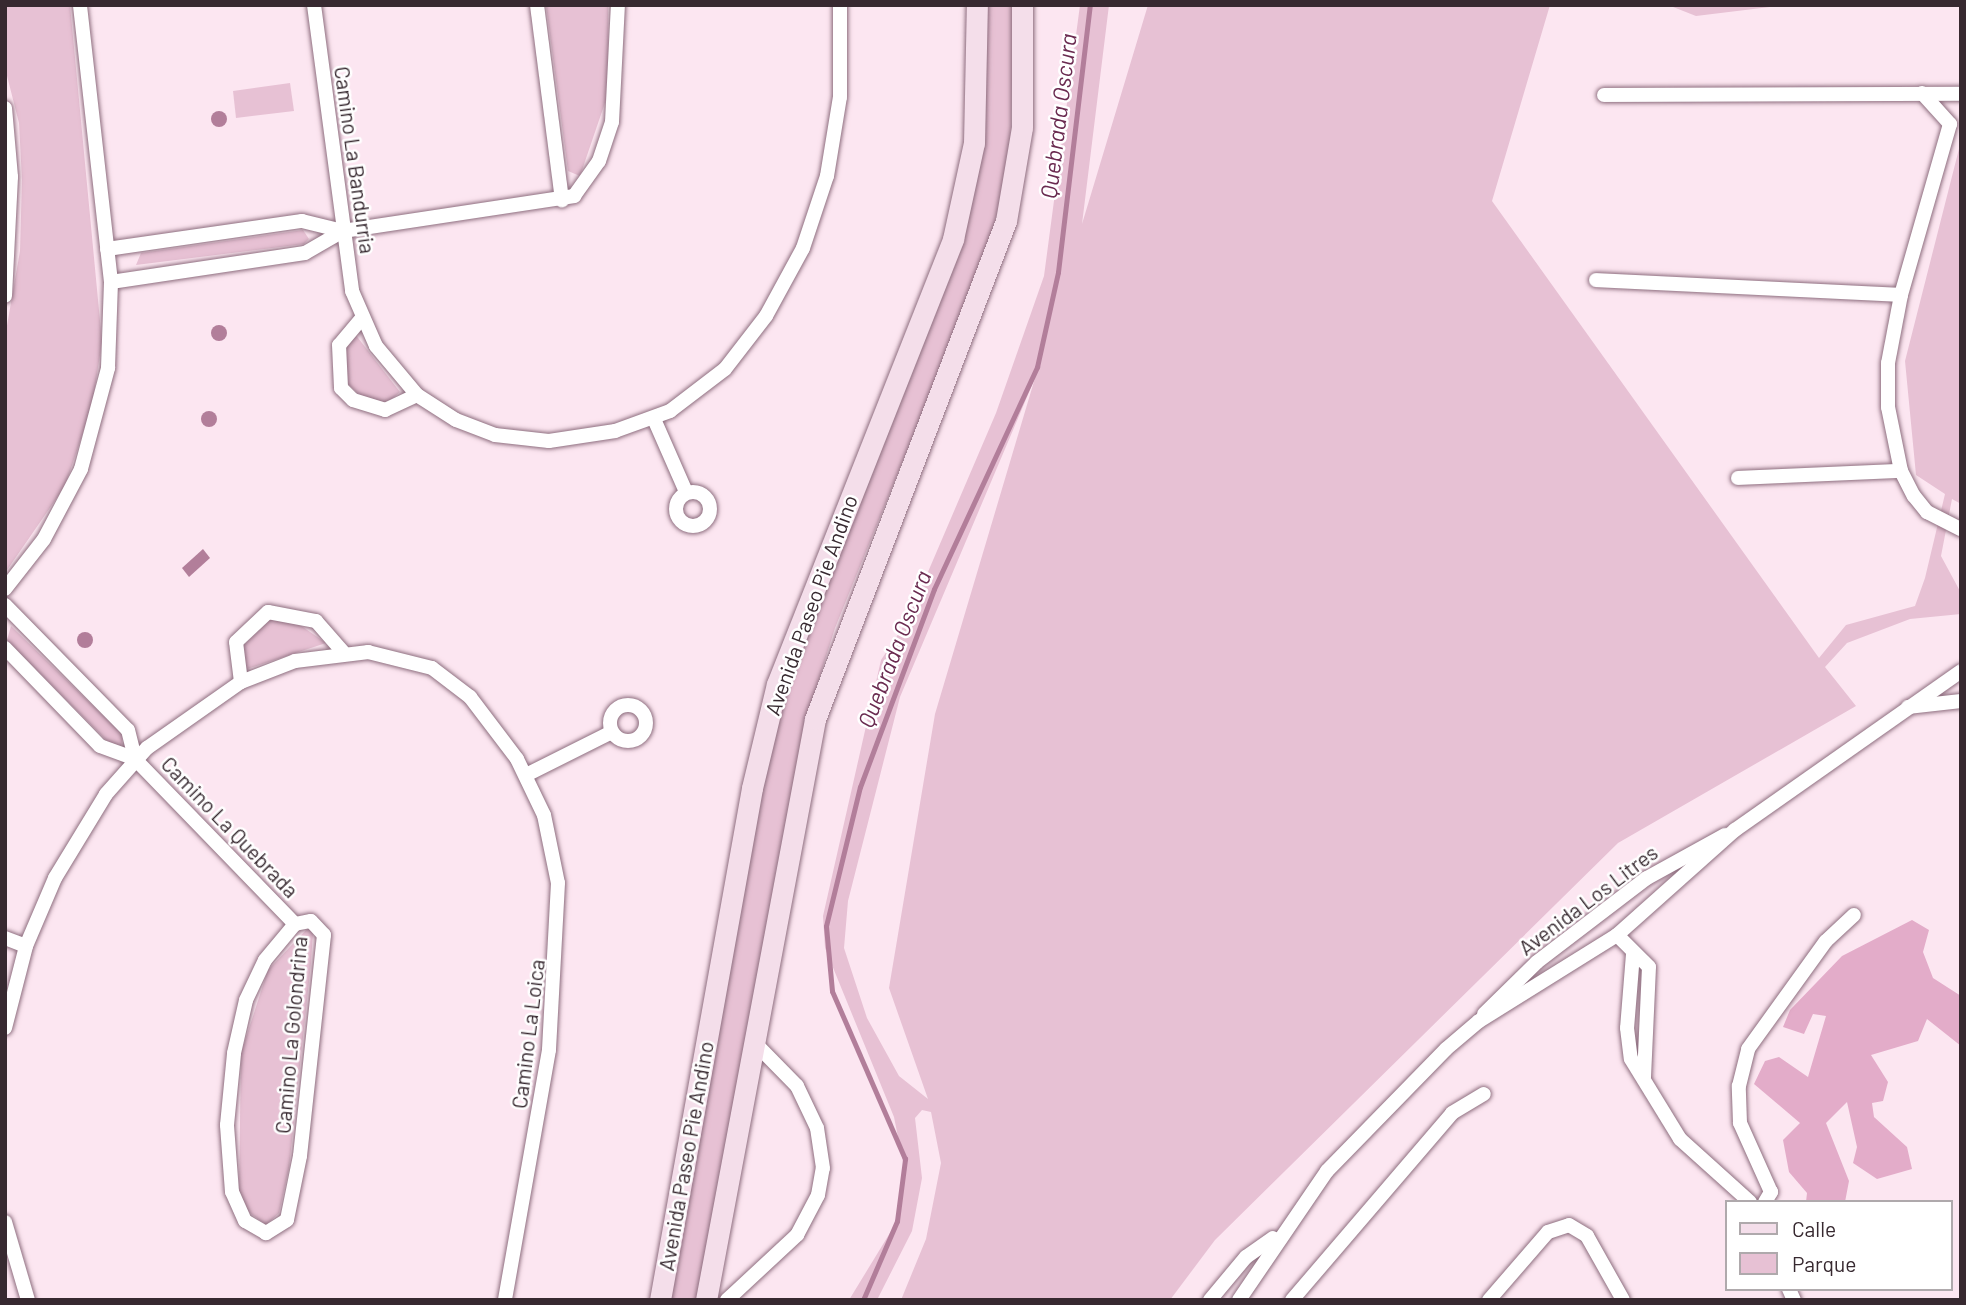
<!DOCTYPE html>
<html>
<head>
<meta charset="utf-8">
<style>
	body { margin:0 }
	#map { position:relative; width:1966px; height:1305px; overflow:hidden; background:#fce6f1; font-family:Barlow,sans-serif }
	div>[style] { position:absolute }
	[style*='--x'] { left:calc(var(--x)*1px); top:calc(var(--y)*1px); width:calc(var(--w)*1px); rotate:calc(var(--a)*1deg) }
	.green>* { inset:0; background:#e7c1d4 }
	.forest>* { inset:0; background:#e3acc9 }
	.water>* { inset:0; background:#b27e9a }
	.round { border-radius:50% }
	.stream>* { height:5px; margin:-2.5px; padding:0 2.5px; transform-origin:2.5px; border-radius:2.5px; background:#b27e9a }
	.roads { filter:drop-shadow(0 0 2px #8e6e7f) drop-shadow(0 0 2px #8e6e7f) }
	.street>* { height:14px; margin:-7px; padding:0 7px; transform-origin:7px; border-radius:7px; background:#fff }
	.street>.ring { margin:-7px; padding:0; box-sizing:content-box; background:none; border:14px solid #fff; border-radius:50% }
	.secondary>* { height:21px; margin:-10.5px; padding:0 10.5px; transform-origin:10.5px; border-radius:10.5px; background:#f4deea }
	span { translate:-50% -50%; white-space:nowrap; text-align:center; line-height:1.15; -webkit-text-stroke:5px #fff; paint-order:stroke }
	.street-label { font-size:21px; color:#372930 }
	.water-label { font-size:23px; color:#6a2a50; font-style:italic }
	.frame { position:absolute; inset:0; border:7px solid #372930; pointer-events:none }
	.legend { position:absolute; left:1725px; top:1200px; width:228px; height:91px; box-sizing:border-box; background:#fff; border:2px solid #afa9ac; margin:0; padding:9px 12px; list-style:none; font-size:21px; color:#372930 }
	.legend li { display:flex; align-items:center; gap:14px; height:35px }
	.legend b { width:35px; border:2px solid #afa9ac }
</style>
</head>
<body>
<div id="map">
	<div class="green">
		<div style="clip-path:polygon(5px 5px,70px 5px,102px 342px,92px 406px,65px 486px,5px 573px,5px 337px,20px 251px,22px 180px,19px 123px,5px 68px)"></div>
		<div style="clip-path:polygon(546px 5px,608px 5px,609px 91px,580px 176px,568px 171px)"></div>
		<div style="clip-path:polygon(986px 5px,1014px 5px,1010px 155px,999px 206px,984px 261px,835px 628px,808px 714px,697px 1300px,668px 1300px,762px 786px,787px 684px,983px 134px)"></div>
		<div style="clip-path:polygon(evenodd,1080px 5px,1109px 5px,1082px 224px,1148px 5px,1550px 5px,1492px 201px,1819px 658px,1846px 625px,1915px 606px,1925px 578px,1945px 494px,1916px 475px,1905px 361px,1961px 141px,1961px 504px,1952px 499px,1941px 556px,1961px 593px,1961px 614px,1910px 619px,1847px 643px,1825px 667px,1856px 706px,1618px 843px,1215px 1240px,1170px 1300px,901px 1300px,926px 1239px,941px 1163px,931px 1112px,922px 1110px,915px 1118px,922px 1178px,912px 1231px,877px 1300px,849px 1300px,896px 1223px,905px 1172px,894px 1117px,825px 948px,823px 916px,881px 660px,907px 621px,996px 413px,1044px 276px,1080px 5px,1035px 378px,935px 714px,889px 988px,928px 1099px,899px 1076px,867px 1018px,844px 948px,848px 901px,900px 697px,1035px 378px)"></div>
		<div style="clip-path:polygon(1668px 5px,1787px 5px,1696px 16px)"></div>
		<div style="clip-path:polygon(290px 83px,294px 111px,236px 118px,233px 91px)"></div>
		<div style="clip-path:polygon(303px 230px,309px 239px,304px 244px,136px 265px,141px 253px)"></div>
		<div style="clip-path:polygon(355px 334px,400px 392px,387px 403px,361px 396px,347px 383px,346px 345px)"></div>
		<div style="clip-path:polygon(273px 617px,300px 625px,326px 643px,247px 669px,240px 649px)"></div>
		<div style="clip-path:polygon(11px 626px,123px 735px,121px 747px,114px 748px,7px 640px)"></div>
		<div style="clip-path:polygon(308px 928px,313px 932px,311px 963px,289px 1168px,279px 1213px,266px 1225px,246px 1210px,239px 1191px,241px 1053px,268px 970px)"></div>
	</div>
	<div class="forest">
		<div style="clip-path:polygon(1912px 920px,1929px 930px,1923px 952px,1933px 978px,1961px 996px,1961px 1046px,1927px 1019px,1918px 1041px,1871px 1055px,1888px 1082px,1883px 1101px,1872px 1103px,1874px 1117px,1907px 1147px,1912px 1169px,1877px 1179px,1853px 1163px,1857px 1147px,1847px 1102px,1826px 1123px,1849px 1181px,1845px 1202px,1806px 1202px,1807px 1193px,1789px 1172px,1783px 1140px,1800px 1123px,1754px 1084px,1765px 1061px,1779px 1057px,1808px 1077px,1826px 1016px,1813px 1014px,1804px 1034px,1783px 1027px,1790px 1010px,1842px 956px)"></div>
	</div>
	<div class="water">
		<div class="round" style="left:211px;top:111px;width:16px;height:16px"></div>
		<div class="round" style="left:211px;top:325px;width:16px;height:16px"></div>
		<div class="round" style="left:201px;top:411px;width:16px;height:16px"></div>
		<div style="clip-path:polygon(203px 549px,210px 558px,189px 577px,182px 568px)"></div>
		<div class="round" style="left:77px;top:632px;width:16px;height:16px"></div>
	</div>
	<div class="stream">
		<div style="--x:863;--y:1300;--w:86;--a:-66.7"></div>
		<div style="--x:897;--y:1221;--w:63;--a:-82.6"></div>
		<div style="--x:905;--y:1159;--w:183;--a:-113.5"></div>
		<div style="--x:832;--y:991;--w:65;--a:-95.3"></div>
		<div style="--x:826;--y:926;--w:143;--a:-76.3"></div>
		<div style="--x:860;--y:787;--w:211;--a:-69.5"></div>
		<div style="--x:934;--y:589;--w:245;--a:-65.1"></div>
		<div style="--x:1037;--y:367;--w:97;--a:-77.5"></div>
		<div style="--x:1058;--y:272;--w:269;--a:-83.2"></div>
	</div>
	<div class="roads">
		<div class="street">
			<div style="--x:314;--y:5;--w:289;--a:82.4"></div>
			<div style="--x:352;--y:291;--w:60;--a:66.4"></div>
			<div style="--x:376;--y:346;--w:64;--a:50.1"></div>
			<div style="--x:417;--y:395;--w:46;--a:32.7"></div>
			<div style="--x:456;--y:420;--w:42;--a:21"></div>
			<div style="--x:495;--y:435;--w:54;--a:6.3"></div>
			<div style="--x:549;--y:441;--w:67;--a:-8.6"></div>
			<div style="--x:615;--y:431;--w:59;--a:-20"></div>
			<div style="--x:670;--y:411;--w:69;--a:-37.4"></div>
			<div style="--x:725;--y:369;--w:67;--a:-52.3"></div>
			<div style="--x:766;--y:316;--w:77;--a:-61.4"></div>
			<div style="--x:803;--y:248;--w:76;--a:-71.6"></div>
			<div style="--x:827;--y:176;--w:80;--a:-80.7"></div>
			<div style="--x:840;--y:97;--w:92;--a:-90"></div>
			<div style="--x:537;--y:5;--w:197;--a:82.7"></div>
			<div style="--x:1922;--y:93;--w:42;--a:47.9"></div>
			<div style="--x:1950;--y:124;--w:178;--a:106"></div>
			<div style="--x:1901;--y:295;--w:69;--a:100.8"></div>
			<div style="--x:1888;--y:363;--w:44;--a:90"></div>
			<div style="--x:1888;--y:407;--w:65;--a:78.5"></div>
			<div style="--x:1901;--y:471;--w:28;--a:63"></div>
			<div style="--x:1914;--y:496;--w:21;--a:51"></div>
			<div style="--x:1927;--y:512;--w:38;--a:27"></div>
			<div style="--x:1604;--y:95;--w:357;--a:-0.2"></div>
			<div style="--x:5;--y:108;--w:69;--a:85"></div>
			<div style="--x:11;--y:177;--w:119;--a:92.9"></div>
			<div style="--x:107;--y:249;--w:197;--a:-8.2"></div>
			<div style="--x:302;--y:221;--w:42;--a:13.7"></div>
			<div style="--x:343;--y:231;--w:234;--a:-8.6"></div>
			<div style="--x:574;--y:196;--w:43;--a:-54.5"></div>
			<div style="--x:599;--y:161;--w:41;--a:-71.6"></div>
			<div style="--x:612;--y:122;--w:117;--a:-87.1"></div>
			<div style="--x:1596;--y:280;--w:305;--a:2.8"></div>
			<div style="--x:111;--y:282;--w:196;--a:-8.5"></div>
			<div style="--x:305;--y:253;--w:44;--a:-30.1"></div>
			<div style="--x:362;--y:318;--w:35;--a:130"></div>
			<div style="--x:339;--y:345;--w:43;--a:87.3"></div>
			<div style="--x:341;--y:388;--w:17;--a:45"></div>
			<div style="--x:353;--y:400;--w:34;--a:17"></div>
			<div style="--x:385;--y:410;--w:35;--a:-25"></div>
			<div style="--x:654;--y:419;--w:80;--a:66.3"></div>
			<div style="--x:1738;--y:478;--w:163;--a:-2.5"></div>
			<div class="ring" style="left:676px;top:492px;width:20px;height:20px"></div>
			<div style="--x:5;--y:589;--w:63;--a:-52"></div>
			<div style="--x:44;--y:539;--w:79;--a:-62.1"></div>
			<div style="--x:81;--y:469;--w:105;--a:-75"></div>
			<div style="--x:108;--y:368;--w:86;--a:-88"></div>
			<div style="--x:111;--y:282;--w:279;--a:-96.4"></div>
			<div style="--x:5;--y:605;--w:175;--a:45.5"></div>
			<div style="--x:128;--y:730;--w:30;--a:76"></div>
			<div style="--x:5;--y:648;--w:136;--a:45.9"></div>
			<div style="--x:100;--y:746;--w:37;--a:20"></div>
			<div style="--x:135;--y:759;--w:230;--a:45.9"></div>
			<div style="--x:241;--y:682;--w:40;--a:-97.1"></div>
			<div style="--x:236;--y:642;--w:44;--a:-43.2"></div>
			<div style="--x:268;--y:612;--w:49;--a:10.6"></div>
			<div style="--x:316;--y:621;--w:41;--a:48.9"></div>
			<div class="ring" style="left:610px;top:705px;width:22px;height:22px"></div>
			<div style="--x:1908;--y:707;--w:53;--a:-6.5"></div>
			<div style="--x:526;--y:775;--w:96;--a:-26.6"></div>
			<div style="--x:311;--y:921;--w:19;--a:47"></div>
			<div style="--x:324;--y:935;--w:222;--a:96.2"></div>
			<div style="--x:300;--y:1156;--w:65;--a:101.5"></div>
			<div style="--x:287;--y:1220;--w:25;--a:148"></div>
			<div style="--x:266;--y:1233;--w:24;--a:-150"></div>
			<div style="--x:245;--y:1221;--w:32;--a:-114"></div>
			<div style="--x:232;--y:1192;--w:67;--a:-94.3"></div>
			<div style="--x:227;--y:1125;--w:72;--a:-84.4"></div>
			<div style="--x:234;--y:1053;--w:54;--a:-77.2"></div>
			<div style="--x:246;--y:1000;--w:44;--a:-64.6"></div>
			<div style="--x:265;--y:960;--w:47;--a:-50.2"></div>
			<div style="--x:295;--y:924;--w:16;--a:-11"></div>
			<div style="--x:1617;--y:935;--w:45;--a:45"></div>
			<div style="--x:1649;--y:967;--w:111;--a:92.6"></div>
			<div style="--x:5;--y:938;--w:22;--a:21"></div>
			<div style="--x:1633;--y:954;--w:74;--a:94.6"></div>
			<div style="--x:1627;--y:1028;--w:31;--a:83"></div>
			<div style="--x:1631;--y:1059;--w:94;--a:58.5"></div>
			<div style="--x:1680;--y:1139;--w:94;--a:42"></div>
			<div style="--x:1484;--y:1014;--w:74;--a:-44.5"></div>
			<div style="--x:1537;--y:962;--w:138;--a:-37.4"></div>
			<div style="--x:1647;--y:878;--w:89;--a:-28.9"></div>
			<div style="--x:5;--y:1028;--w:85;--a:-75.6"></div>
			<div style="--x:26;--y:946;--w:74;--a:-66.9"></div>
			<div style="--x:55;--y:878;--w:98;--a:-58.7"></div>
			<div style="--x:106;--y:794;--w:62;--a:-48.3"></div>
			<div style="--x:147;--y:748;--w:115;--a:-35.1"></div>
			<div style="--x:241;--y:682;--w:58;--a:-21.3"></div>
			<div style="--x:295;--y:661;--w:74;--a:-7"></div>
			<div style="--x:368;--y:652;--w:66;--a:14"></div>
			<div style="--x:432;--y:668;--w:48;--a:37.3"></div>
			<div style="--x:470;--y:697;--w:78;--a:52.8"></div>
			<div style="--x:517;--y:759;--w:62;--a:64.3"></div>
			<div style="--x:544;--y:815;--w:69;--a:78.4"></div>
			<div style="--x:558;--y:883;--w:167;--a:93.1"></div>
			<div style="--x:549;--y:1050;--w:254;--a:100"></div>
			<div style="--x:1765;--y:1202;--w:12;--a:-59"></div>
			<div style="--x:1771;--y:1192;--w:76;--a:-114.2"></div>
			<div style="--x:1740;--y:1123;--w:37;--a:-92"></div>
			<div style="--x:1739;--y:1086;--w:38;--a:-76"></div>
			<div style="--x:1748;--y:1049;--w:133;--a:-54.2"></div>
			<div style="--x:1826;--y:941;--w:38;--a:-43"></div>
			<div style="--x:5;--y:1222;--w:81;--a:73.6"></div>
			<div style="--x:1789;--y:1289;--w:12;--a:66"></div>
			<div style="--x:727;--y:1300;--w:96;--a:-42.9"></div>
			<div style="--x:797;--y:1235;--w:45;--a:-62.3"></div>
			<div style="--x:818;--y:1195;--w:27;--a:-80"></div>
			<div style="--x:823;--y:1168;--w:40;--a:-98.5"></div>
			<div style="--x:817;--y:1128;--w:47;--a:-115.5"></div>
			<div style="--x:797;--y:1086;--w:63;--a:-134.4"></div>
			<div style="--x:1210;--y:1300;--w:56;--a:-50.1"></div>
			<div style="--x:1246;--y:1257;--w:33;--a:-35"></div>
			<div style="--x:1239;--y:1300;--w:156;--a:-55.7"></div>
			<div style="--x:1327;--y:1171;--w:170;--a:-45.7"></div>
			<div style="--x:1446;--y:1049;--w:43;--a:-40.3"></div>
			<div style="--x:1479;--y:1021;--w:163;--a:-31.9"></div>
			<div style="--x:1617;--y:935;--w:158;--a:-41.7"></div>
			<div style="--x:1735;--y:830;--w:276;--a:-35.1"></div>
			<div style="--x:1292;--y:1300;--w:246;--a:-49.4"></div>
			<div style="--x:1452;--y:1113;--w:37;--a:-31"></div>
			<div style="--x:1489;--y:1300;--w:90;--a:-49.1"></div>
			<div style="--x:1548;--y:1232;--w:22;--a:-18"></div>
			<div style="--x:1569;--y:1225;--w:21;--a:31"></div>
			<div style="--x:1587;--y:1236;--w:73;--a:60.6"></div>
		</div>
		<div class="secondary">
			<div style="--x:660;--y:1300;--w:520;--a:-79.81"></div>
			<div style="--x:752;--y:788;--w:107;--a:-76.5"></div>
			<div style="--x:777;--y:684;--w:479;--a:-68.4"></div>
			<div style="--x:953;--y:239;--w:98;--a:-77.7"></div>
			<div style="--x:974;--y:143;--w:138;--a:-88.8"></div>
			<div style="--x:706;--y:1300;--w:591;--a:-79.37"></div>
			<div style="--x:815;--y:719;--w:533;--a:-69.02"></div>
			<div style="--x:1006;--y:221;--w:95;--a:-80.3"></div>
			<div style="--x:1022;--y:127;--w:122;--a:-90"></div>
		</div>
	</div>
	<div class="street-label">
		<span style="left:355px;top:160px;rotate:82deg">Camino La Bandurria</span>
		<span style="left:811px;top:605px;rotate:-70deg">Avenida Paseo Pie Andino</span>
		<span style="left:230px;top:827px;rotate:46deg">Camino La Quebrada</span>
		<span style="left:1588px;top:900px;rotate:-37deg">Avenida Los Litres</span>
		<span style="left:528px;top:1034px;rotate:-83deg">Camino La Loica</span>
		<span style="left:291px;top:1035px;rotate:-85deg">Camino La Golondrina</span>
		<span style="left:686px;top:1156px;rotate:-80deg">Avenida Paseo Pie Andino</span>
	</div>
	<div class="water-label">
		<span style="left:1058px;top:116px;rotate:-83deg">Quebrada Oscura</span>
		<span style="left:894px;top:649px;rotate:-69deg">Quebrada Oscura</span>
	</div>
	<div class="frame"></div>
	<ul class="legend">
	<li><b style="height:9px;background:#f4deea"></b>Calle</li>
	<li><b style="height:19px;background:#e7c1d4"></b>Parque</li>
	</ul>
</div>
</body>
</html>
